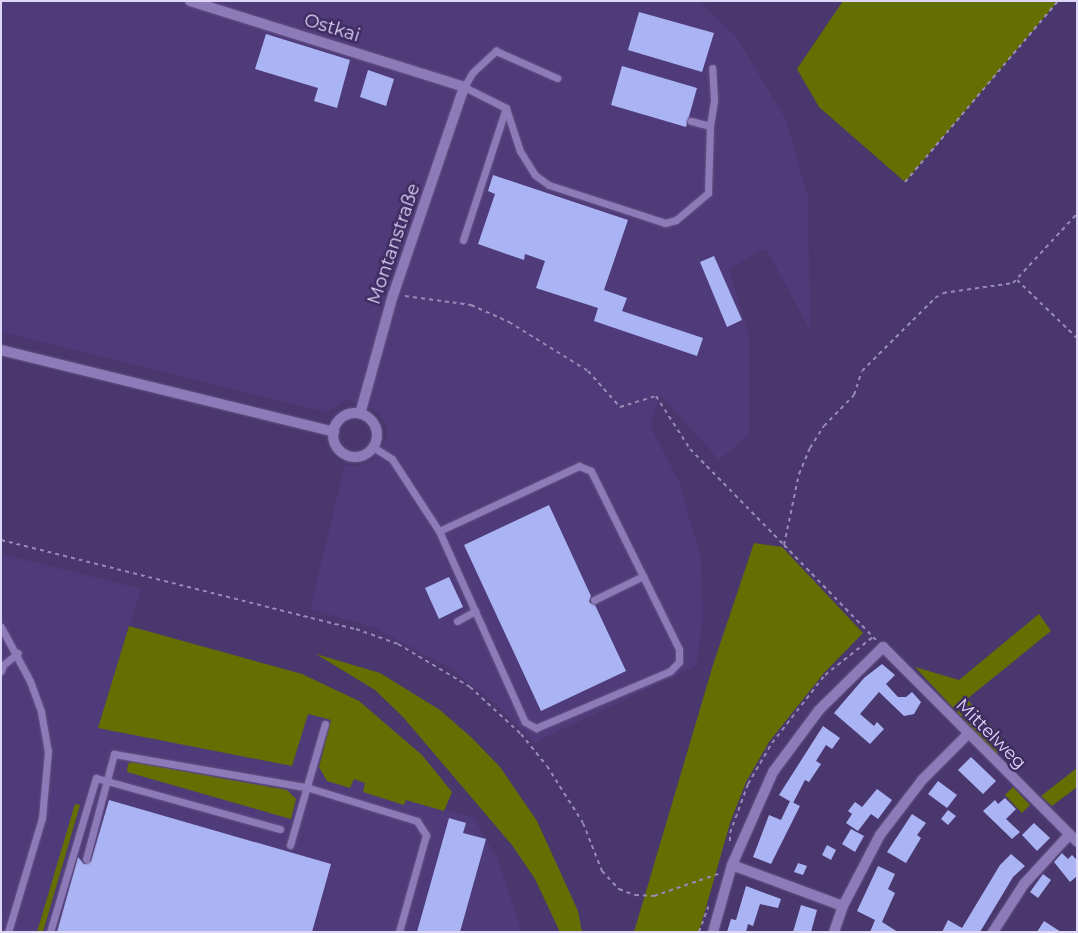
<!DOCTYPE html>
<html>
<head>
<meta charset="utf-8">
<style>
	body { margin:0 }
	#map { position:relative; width:1078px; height:933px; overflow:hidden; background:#49376e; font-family:Montserrat,sans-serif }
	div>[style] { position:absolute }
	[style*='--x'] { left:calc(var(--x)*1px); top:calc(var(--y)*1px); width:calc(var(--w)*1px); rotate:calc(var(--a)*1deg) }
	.built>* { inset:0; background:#503b7a }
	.green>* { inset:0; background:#637001 }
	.building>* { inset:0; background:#aab4f4 }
	.path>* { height:2px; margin-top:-1px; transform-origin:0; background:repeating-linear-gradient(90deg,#988bb7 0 4px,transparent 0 8px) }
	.roads { filter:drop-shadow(0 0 1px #645483) drop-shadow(0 0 1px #645483) }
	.lane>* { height:7px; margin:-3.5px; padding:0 3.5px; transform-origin:3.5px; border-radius:3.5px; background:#8d7ab8 }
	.street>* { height:10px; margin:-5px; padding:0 5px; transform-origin:5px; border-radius:5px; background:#8d7ab8 }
	.street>.ring { margin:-5px; padding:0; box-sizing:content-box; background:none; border:10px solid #8d7ab8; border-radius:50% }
	span { translate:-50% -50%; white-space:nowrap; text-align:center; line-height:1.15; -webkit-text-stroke:5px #3f2c62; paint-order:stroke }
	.street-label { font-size:18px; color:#dfd7f8 }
	.frame { position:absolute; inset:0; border:2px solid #dfd7f8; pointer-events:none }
</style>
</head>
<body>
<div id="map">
	<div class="built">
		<div style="clip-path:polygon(1px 1px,699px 1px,735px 35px,786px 120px,808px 198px,810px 330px,766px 248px,729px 269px,749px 336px,749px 434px,719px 460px,660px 395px,650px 426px,679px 482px,701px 559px,703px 617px,696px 666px,534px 743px,500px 708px,449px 667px,373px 627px,310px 609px,345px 465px,356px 467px,371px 462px,387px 439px,387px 426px,377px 411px,347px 399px,327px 412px,1px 332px)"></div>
		<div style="clip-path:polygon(1px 554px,141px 589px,99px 727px,292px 766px,307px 713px,331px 720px,319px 767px,366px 783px,363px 792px,404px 805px,406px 800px,473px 817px,497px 858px,522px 932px,1px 932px)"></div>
	</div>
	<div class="green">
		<div style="clip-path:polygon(843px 1px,1058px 1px,905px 182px,819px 107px,797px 69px)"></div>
		<div style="clip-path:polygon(754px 543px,782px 547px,863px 633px,824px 673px,769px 742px,746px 782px,730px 823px,699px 932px,634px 932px,713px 665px)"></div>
		<div style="clip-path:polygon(1039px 614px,1051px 631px,967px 699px,1008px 744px,996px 754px,915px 667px,959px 680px)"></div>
		<div style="clip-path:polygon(129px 626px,302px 674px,359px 701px,422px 755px,452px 792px,444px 811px,406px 800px,404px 805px,363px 792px,365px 783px,354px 779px,350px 788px,327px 781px,319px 767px,331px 720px,308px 714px,292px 766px,98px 728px)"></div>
		<div style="clip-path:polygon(316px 654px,380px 673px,440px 710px,472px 738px,500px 767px,537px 821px,578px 911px,582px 932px,560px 932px,535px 879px,512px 845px,403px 717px,375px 690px)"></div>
		<div style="clip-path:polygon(132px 762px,287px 790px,296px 799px,291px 819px,127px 772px,128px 764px)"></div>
		<div style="clip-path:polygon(1077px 768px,1077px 787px,1052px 806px,1041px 796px)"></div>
		<div style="clip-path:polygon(1013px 787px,1030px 805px,1022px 813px,1005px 795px)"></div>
		<div style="clip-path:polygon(75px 804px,80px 805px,43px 932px,37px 932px)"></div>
	</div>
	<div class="building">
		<div style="clip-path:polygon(639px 12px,714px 33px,702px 72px,628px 50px)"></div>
		<div style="clip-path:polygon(266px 34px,350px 60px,337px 108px,314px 101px,318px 88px,255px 69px)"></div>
		<div style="clip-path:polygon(622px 66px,697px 88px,686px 127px,611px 105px)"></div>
		<div style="clip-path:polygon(368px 70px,394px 79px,386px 106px,360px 97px)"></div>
		<div style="clip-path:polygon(493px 175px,628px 220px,604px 290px,627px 298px,622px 311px,703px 338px,697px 356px,594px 321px,598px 308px,536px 288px,545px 261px,525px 254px,524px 260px,478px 244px,495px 194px,488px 191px)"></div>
		<div style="clip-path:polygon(714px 256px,742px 320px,727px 327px,700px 262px)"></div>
		<div style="clip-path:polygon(549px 505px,591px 596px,589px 602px,595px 605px,626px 671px,541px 711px,464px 545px)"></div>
		<div style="clip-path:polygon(449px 577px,463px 607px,439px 619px,425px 588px)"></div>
		<div style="clip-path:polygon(882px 664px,895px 675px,886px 684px,898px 697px,906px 697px,912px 692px,921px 702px,914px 714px,904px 716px,879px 692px,860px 714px,874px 726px,877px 722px,884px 729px,870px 744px,834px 713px,864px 678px)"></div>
		<div style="clip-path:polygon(823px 726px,840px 738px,832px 749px,826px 745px,816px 761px,821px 764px,809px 782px,805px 780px,793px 803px,779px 795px)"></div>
		<div style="clip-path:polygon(971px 757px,996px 781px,983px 794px,958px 770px)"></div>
		<div style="clip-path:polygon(938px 781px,957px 795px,947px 808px,928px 794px)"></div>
		<div style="clip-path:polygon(877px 789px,892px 800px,878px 819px,871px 814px,858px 831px,846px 823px,852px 814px,848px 811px,855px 802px,862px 807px)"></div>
		<div style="clip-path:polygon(1005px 798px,1016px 809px,1006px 819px,1020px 832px,1012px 839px,983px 811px,995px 800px,998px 804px)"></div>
		<div style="clip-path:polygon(109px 800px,331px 864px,312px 932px,57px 932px,78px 857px,84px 864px,91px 861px)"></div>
		<div style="clip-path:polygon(790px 801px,800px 806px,771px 864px,753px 857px,769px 815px,781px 820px)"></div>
		<div style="clip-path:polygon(948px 810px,956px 816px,948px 825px,941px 819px)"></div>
		<div style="clip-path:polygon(912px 814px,926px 823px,917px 835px,921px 838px,906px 863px,887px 852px)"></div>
		<div style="clip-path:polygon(449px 818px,466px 823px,463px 833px,486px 839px,460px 932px,417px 932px)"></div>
		<div style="clip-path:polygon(1034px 823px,1050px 838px,1037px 851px,1022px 835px)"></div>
		<div style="clip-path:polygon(851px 829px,864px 836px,855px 852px,842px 844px)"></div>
		<div style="clip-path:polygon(827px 845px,836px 850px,831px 860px,822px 855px)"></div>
		<div style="clip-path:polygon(1062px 853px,1068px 859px,1072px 855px,1077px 860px,1077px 876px,1070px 882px,1054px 862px)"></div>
		<div style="clip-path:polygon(1011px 854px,1025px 866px,1013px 877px,980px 932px,942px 932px,948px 920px,962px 928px,1000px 865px)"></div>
		<div style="clip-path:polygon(798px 863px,807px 866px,803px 875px,794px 872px)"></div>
		<div style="clip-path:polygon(878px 866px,895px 874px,888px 889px,895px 893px,882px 922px,898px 932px,870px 932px,875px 920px,857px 911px)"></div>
		<div style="clip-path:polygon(1043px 874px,1051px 880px,1038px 898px,1030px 892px)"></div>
		<div style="clip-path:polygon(746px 886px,781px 899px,778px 908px,760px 904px,753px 926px,748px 924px,746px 932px,727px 932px,731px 919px,736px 920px)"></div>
		<div style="clip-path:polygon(801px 905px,817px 910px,811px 932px,793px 932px)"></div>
		<div style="clip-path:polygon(1044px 921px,1061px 932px,1037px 932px)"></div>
	</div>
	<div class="path">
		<div style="--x:905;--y:182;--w:237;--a:-49.8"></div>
		<div style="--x:1017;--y:280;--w:83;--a:44"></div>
		<div style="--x:405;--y:296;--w:67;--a:7.8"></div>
		<div style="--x:471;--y:305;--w:42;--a:24.1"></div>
		<div style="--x:509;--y:322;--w:93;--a:31.8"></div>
		<div style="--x:588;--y:371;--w:48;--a:48.4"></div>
		<div style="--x:620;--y:407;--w:38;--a:-17"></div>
		<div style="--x:656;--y:396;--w:63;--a:57.3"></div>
		<div style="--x:690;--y:449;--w:133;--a:45.6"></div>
		<div style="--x:1;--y:540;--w:366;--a:14.1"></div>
		<div style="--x:356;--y:629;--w:45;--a:19.7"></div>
		<div style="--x:398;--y:644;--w:84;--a:30.8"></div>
		<div style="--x:470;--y:687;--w:69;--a:42.7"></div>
		<div style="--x:521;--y:734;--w:41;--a:50.9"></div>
		<div style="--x:547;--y:766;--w:67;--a:57.7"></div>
		<div style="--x:583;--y:823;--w:52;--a:68.4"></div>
		<div style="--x:602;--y:871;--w:25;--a:47"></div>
		<div style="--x:619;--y:889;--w:17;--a:21"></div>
		<div style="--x:635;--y:895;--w:19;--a:3"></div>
		<div style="--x:654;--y:896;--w:68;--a:-19"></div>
		<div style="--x:876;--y:640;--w:132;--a:-134.1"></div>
		<div style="--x:784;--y:545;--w:73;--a:-78.1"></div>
		<div style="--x:799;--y:474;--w:28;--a:-67"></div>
		<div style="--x:810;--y:448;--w:26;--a:-58"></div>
		<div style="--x:824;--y:426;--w:43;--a:-45.9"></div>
		<div style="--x:854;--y:395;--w:25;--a:-72"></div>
		<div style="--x:862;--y:371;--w:103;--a:-45"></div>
		<div style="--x:935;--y:298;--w:9;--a:-32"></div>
		<div style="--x:943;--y:293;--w:71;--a:-8.1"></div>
		<div style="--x:1013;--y:283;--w:94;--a:-47.2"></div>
		<div style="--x:730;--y:841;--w:8;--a:-90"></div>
		<div style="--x:730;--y:833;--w:52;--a:-69.8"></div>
		<div style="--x:748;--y:784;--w:48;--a:-59.7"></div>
		<div style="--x:772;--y:743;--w:86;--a:-52.1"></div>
		<div style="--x:825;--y:675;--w:61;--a:-38.4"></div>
		<div style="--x:699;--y:932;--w:27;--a:-70"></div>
	</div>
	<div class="roads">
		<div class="lane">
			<div style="--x:506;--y:108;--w:45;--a:72"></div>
			<div style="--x:520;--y:151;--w:28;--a:58"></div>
			<div style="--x:535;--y:175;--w:17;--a:36"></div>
			<div style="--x:549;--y:185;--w:122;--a:18.1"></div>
			<div style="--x:665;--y:223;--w:11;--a:-15"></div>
			<div style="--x:676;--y:220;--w:42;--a:-40.2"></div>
			<div style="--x:708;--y:193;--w:67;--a:-88.3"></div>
			<div style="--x:710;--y:126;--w:20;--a:-165"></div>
			<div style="--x:710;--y:126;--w:25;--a:-81"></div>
			<div style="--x:714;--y:101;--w:33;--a:-93"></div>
			<div style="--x:463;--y:240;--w:139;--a:-72"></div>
			<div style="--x:506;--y:108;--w:47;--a:-153.4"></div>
			<div style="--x:464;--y:87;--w:16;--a:-60"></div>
			<div style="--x:472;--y:73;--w:33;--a:-43"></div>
			<div style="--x:496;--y:51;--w:67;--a:23.9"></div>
			<div style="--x:373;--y:447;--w:22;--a:32"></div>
			<div style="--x:392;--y:459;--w:86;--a:56.9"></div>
			<div style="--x:439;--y:531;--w:209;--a:65.8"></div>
			<div style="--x:525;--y:722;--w:13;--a:29"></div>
			<div style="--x:536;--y:728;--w:146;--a:-23"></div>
			<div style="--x:670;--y:671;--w:13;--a:-45"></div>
			<div style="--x:679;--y:662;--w:13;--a:-90"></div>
			<div style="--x:679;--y:649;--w:199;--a:-116.3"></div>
			<div style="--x:591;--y:471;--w:13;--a:-157"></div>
			<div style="--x:579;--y:466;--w:154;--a:155.1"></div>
			<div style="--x:594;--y:600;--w:55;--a:-26.1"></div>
			<div style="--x:457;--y:621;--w:21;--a:-29"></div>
			<div style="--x:1;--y:627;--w:61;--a:61.8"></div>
			<div style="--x:30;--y:681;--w:33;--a:70"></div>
			<div style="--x:41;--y:712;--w:40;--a:80"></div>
			<div style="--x:48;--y:751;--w:67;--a:95.1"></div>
			<div style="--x:42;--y:818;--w:119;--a:106.6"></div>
			<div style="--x:1;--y:671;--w:6;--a:-72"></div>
			<div style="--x:3;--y:665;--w:19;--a:-39"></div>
			<div style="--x:290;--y:845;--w:126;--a:-73.9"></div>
			<div style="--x:86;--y:859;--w:109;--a:-75.1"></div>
			<div style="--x:114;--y:754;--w:195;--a:9.8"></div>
			<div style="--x:306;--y:787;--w:116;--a:17"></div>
			<div style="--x:417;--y:821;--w:17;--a:57"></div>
			<div style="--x:426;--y:835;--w:101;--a:105.6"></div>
			<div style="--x:50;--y:932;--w:161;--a:-73.4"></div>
			<div style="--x:96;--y:778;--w:191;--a:15.5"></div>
		</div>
		<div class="street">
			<div style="--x:190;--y:1;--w:287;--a:17.4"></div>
			<div style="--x:464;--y:87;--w:220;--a:108.8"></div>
			<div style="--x:393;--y:295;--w:123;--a:105.5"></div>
			<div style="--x:1;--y:350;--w:343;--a:13.8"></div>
			<div class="ring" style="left:333px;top:413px;width:34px;height:34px"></div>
			<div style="--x:732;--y:865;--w:118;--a:20.3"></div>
			<div style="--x:713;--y:932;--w:70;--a:-74.2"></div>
			<div style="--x:732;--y:865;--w:102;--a:-66.2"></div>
			<div style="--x:773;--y:772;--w:77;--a:-53.4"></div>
			<div style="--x:819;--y:710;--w:90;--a:-44.5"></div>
			<div style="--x:883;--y:647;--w:275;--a:45.1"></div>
			<div style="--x:834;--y:932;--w:28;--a:-71"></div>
			<div style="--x:843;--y:906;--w:80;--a:-62.5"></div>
			<div style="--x:880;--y:835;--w:69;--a:-52.6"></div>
			<div style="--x:922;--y:780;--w:65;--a:-45"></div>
			<div style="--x:993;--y:932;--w:57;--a:-57.1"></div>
			<div style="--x:1024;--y:884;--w:67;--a:-47.4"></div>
		</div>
	</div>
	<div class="street-label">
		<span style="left:332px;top:28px;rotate:17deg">Ostkai</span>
		<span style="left:394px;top:244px;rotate:-71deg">Montanstraße</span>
		<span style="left:991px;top:734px;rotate:45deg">Mittelweg</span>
	</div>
	<div class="frame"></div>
</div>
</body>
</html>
